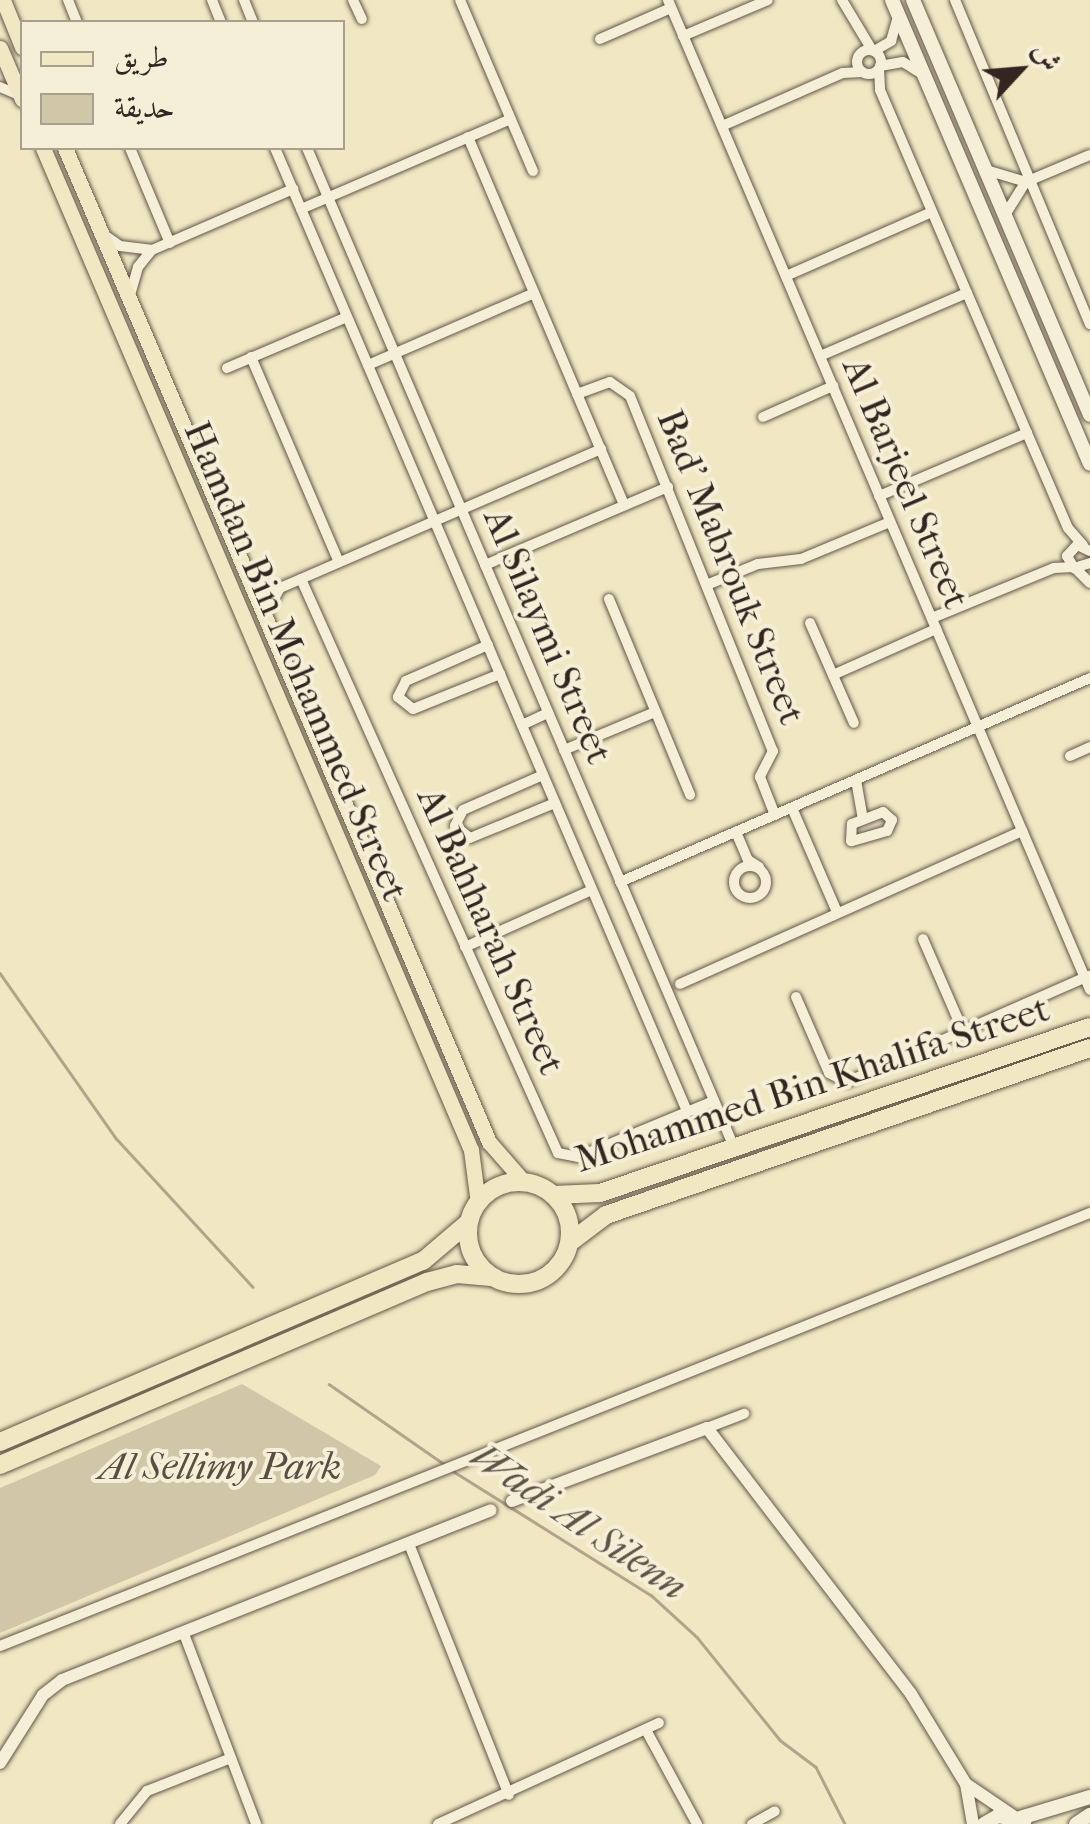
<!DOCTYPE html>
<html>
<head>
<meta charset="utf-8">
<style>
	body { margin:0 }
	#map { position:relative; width:1090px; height:1824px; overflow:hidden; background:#f1e7c2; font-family:"IM FELL French Canon",Amiri,serif }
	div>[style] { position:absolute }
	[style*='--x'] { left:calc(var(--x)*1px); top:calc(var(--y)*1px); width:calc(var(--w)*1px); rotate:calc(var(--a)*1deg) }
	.green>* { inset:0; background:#d1c6a7 }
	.stream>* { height:2.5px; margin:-1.25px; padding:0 1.25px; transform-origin:1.25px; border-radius:1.25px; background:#b0a58b }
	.roads { filter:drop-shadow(0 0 2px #625649) drop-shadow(0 0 2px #625649) }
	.minor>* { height:10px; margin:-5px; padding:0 5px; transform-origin:5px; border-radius:5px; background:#f6efd7 }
	.minor>.ring { margin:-5px; padding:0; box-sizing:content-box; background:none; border:10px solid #f6efd7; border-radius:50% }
	.tertiary>* { height:12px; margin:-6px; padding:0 6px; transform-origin:6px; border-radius:6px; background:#f6efd7 }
	.secondary>* { height:14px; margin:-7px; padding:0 7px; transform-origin:7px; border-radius:7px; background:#f6efd7 }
	.primary>* { height:15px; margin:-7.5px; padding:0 7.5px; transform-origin:7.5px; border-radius:7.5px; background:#f1e7c2 }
	.trunk>* { height:18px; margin:-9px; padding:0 9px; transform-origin:9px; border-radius:9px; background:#f1e7c2 }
	.trunk>.ring { margin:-9px; padding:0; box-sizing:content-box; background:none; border:18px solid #f1e7c2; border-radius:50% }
	span { translate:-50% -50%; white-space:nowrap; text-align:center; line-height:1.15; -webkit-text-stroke:8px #f6efd7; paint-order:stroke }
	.street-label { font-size:38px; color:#332621 }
	.park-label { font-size:38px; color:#5a4e42; font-style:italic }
	.water-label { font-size:40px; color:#5f5246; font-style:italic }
	.legend { position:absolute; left:20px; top:20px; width:325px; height:130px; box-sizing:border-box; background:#f6efd7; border:2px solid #a89f8e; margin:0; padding:12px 18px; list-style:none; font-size:30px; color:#332621 }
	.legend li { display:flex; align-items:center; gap:20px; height:50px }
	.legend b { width:50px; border:2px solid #a89f8e }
	.north { position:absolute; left:970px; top:20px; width:100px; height:100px; -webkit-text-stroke:8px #f6efd7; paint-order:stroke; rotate:64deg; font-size:28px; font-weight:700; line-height:40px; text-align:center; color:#332621 }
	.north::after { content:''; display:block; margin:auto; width:35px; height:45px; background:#332621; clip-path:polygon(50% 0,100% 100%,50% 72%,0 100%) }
</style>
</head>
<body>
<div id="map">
	<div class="green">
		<div style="clip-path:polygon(242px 1384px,381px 1466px,375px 1475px,0 1633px,0 1488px)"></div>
	</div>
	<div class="stream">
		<div style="--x:0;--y:973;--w:202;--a:54.9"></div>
		<div style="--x:116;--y:1138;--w:202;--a:47.4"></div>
		<div style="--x:329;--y:1384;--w:144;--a:34.8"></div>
		<div style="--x:453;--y:1471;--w:234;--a:32.1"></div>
		<div style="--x:651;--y:1595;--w:62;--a:42.4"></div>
		<div style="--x:697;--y:1637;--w:132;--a:51.1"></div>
		<div style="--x:780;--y:1740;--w:45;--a:36.9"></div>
		<div style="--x:816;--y:1767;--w:64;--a:63"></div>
	</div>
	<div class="roads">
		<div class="minor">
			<div style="--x:68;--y:0;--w:24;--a:68"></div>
			<div style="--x:212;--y:0;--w:24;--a:68"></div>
			<div style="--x:244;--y:0;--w:24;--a:68"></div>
			<div style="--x:353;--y:0;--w:21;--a:65"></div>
			<div style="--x:460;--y:0;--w:186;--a:66.9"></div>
			<div style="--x:668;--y:0;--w:1076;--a:66.91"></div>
			<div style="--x:842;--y:0;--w:58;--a:59"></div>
			<div style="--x:955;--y:0;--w:351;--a:67.4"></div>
			<div style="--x:683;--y:36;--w:92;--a:-23"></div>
			<div style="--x:600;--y:39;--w:77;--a:-23.6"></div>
			<div class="ring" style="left:857px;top:50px;width:14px;height:14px"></div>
			<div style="--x:874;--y:51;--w:20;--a:-30"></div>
			<div style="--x:891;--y:41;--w:26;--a:-74"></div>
			<div style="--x:880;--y:66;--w:23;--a:-10"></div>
			<div style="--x:903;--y:62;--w:25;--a:32"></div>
			<div style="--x:879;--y:69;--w:21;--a:87"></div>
			<div style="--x:880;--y:90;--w:373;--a:66.8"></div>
			<div style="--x:1027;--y:433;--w:103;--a:66.7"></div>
			<div style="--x:1068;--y:528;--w:23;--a:49"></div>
			<div style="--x:0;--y:87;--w:23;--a:23"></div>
			<div style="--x:722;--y:126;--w:132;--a:-23.7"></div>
			<div style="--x:843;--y:73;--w:19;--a:-3"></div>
			<div style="--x:468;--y:137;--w:400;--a:67"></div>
			<div style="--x:130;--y:148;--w:103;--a:67.2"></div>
			<div style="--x:275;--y:148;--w:1047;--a:66.84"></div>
			<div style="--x:307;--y:148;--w:1086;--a:66.86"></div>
			<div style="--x:986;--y:170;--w:42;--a:16.7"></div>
			<div style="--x:301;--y:209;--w:228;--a:-23.2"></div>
			<div style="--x:1005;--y:215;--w:39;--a:-58"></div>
			<div style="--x:1026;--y:182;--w:69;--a:-22.9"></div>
			<div style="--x:103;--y:234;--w:21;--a:35"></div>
			<div style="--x:120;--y:246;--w:31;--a:7"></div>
			<div style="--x:786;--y:276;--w:159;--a:-23.7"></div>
			<div style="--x:130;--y:295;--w:29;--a:-74"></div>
			<div style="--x:138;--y:267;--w:22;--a:-51"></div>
			<div style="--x:152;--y:250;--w:154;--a:-23.4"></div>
			<div style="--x:820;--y:356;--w:160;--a:-23.2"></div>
			<div style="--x:251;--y:357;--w:223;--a:66.8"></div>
			<div style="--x:368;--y:365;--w:181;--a:-23.4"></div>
			<div style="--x:227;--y:368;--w:130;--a:-23"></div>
			<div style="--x:577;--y:394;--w:35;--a:-20"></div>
			<div style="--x:610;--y:382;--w:24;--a:35"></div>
			<div style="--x:630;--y:396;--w:383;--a:68.1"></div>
			<div style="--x:773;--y:751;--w:29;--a:117"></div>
			<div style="--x:760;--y:777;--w:41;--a:68.5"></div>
			<div style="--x:763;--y:417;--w:77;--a:-23.9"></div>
			<div style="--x:879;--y:496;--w:161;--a:-23.1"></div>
			<div style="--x:1090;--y:551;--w:14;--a:-155"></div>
			<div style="--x:1077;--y:545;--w:15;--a:132"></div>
			<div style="--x:1067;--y:556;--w:14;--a:60"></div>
			<div style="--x:1074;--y:568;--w:17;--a:-17"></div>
			<div style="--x:485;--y:565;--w:199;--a:-23.1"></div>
			<div style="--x:1075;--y:568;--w:21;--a:45"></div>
			<div style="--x:249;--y:579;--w:32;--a:16"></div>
			<div style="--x:301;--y:579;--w:629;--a:65.88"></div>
			<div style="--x:558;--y:1153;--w:20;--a:11"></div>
			<div style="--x:578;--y:1157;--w:147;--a:-22.4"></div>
			<div style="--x:709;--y:584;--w:53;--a:-22.2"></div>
			<div style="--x:758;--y:564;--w:43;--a:-6.6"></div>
			<div style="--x:801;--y:559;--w:96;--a:-22.6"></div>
			<div style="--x:609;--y:599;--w:212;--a:67.5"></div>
			<div style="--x:265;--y:616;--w:32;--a:-62"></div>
			<div style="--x:280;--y:588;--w:350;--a:-23.4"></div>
			<div style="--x:932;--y:618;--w:132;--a:-22.3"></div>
			<div style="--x:1054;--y:568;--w:19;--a:-3"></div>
			<div style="--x:810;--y:623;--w:109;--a:66.3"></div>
			<div style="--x:488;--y:645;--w:90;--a:156.3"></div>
			<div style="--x:406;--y:681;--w:18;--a:117"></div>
			<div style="--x:398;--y:697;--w:19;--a:39"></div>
			<div style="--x:413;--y:709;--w:94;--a:-21.9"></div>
			<div style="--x:833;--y:675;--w:113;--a:-24.1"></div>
			<div style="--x:522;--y:725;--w:29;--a:-25"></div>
			<div style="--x:564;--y:750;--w:99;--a:-22.7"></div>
			<div style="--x:1070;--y:756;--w:22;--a:-24"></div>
			<div style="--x:543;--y:775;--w:87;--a:156.4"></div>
			<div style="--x:463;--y:810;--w:18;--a:117"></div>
			<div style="--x:455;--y:826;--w:19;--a:39"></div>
			<div style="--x:470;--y:838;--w:92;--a:-22.4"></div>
			<div style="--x:856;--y:780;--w:40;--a:80"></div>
			<div style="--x:792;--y:808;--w:113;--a:66.6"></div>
			<div style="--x:883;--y:812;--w:12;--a:42"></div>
			<div style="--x:892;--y:820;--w:12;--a:114"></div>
			<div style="--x:887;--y:831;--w:37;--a:164"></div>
			<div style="--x:851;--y:841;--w:17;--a:-87"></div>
			<div style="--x:852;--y:824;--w:33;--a:-21"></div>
			<div style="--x:736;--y:832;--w:30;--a:67"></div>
			<div style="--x:748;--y:860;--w:13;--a:32"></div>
			<div class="ring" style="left:734px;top:866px;width:22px;height:22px"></div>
			<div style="--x:620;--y:882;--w:512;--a:-23.46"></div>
			<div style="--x:923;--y:939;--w:100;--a:66.5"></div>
			<div style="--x:465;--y:947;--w:139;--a:-24.2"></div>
			<div style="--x:680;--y:984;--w:375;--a:-24.1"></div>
			<div style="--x:796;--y:997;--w:83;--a:66.5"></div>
			<div style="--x:829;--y:1073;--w:20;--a:27"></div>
			<div style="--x:847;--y:1082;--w:264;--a:-23.7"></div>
			<div style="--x:707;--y:1428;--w:40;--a:-21"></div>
			<div style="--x:409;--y:1544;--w:270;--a:68.3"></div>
			<div style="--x:184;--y:1634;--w:203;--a:69.2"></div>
			<div style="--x:0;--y:1646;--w:1173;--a:-21.67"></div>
			<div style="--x:646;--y:1730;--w:107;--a:61.5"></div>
			<div style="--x:120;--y:1824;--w:43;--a:-50.7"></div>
			<div style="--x:147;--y:1791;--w:90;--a:-21.4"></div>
			<div style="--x:438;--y:1824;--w:243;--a:-24.6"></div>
			<div style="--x:752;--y:1824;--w:26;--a:-29"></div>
		</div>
		<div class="tertiary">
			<div style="--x:512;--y:1501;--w:208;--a:-20.5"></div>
			<div style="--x:707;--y:1428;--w:335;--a:52.5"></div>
			<div style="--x:911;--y:1694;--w:105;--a:58.6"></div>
			<div style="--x:966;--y:1784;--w:41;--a:80.1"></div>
			<div style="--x:0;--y:1763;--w:80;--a:-57.7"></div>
			<div style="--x:43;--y:1695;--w:24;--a:-38"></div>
			<div style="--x:62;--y:1680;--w:461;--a:-21.6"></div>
			<div style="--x:966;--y:1784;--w:57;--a:34.2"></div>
		</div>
		<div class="secondary">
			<div style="--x:892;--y:0;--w:504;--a:66.89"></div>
			<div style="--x:913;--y:0;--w:451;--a:66.9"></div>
			<div style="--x:1020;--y:1818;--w:73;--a:-16.7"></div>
			<div style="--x:984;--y:1824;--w:16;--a:-30"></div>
			<div style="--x:998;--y:1816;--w:27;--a:10"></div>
			<div style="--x:1076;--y:1824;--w:17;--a:-33"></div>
		</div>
		<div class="primary">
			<div style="--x:3;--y:0;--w:51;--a:68"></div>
			<div style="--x:0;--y:48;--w:56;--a:66.7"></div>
			<div style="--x:43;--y:148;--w:1090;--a:66.87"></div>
			<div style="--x:471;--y:1150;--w:53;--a:82.5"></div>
			<div style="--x:65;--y:148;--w:1081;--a:66.9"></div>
			<div style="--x:489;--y:1142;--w:53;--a:48.8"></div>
		</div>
		<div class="trunk">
			<div class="ring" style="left:468px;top:1182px;width:84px;height:84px"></div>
			<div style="--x:553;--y:1195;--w:47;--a:-2.4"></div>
			<div style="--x:600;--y:1193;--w:517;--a:-18.72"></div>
			<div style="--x:569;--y:1243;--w:46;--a:-37.1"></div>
			<div style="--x:606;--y:1215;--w:512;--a:-19.04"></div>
			<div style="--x:0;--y:1442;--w:460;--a:-23.2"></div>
			<div style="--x:423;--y:1261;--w:60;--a:-40.3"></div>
			<div style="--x:0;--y:1465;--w:465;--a:-23.2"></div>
			<div style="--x:427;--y:1282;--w:31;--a:-15"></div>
			<div style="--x:457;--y:1274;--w:37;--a:5"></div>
		</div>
	</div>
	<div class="street-label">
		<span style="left:906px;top:483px;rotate:67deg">Al Barjeel Street</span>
		<span style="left:731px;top:567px;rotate:68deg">Bad' Mabrouk Street</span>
		<span style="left:548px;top:636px;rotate:67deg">Al Silaymi Street</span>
		<span style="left:296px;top:661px;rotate:67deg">Hamdan Bin Mohammed Street</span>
		<span style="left:491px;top:931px;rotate:66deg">Al Bahharah Street</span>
		<span style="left:812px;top:1084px;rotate:-18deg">Mohammed Bin Khalifa Street</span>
	</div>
	<div class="park-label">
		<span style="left:220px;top:1467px">Al Sellimy Park</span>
	</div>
	<div class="water-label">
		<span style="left:579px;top:1521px;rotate:34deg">Wadi Al Silenn</span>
	</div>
	<ul class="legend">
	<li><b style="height:12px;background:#f1e7c2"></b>طريق</li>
	<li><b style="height:28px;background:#d1c6a7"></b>حديقة</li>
	</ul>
	<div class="north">ش</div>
</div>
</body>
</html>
